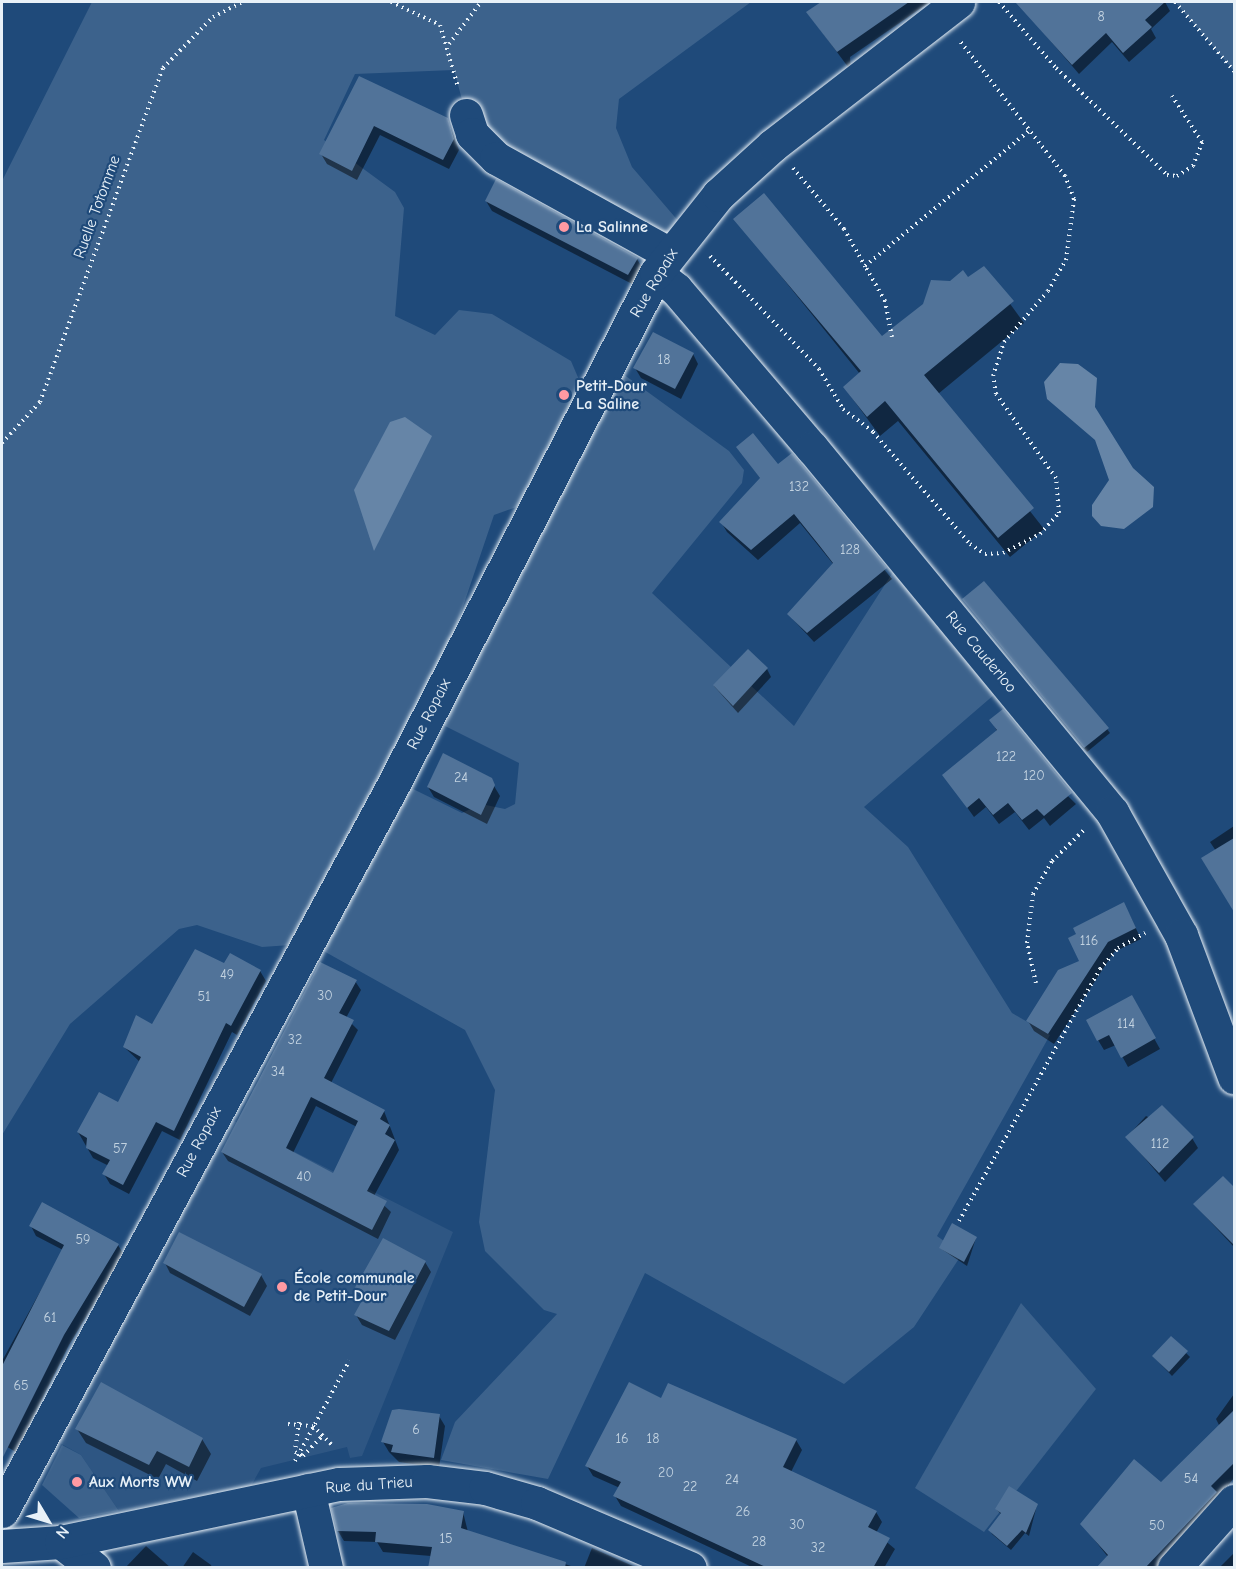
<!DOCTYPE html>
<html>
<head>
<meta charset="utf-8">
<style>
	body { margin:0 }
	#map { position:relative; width:1236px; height:1569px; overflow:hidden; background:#1f4a7a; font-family:"Comic Neue",sans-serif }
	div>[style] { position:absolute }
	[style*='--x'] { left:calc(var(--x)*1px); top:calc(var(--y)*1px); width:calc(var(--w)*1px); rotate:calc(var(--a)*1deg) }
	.built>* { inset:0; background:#2e5683 }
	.green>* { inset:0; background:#3c628c }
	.water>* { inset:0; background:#6685a7 }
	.shadow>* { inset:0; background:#0007 }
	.building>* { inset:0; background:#517399 }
	.path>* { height:4px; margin-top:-2px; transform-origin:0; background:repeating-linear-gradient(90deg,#e8f1f8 0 1.5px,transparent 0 6px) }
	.roads { filter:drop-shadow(0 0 2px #e8f1f8) drop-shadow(0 0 2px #e8f1f8) }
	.minor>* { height:33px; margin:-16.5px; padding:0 16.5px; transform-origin:16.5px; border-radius:16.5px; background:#1f4a7a }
	.dots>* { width:16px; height:16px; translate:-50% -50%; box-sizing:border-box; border:3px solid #1f4a7a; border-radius:50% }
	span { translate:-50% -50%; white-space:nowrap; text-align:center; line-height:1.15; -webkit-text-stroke:4.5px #1f4a7a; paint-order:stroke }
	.number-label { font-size:14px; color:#c2d2e0 }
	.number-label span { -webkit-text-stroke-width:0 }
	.street-label { font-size:16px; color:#e8f1f8 }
	.poi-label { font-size:16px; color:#e8f1f8; font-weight:700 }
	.left { translate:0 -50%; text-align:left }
	.frame { position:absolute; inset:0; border:3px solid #e8f1f8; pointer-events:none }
	.north { position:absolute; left:18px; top:1491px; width:60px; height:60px; -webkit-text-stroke:4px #1f4a7a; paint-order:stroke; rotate:128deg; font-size:16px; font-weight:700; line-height:24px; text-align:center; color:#e8f1f8 }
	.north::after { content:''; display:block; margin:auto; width:21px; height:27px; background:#e8f1f8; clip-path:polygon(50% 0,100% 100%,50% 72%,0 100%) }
</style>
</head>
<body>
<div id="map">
	<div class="built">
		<div style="clip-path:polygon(224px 1116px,453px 1232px,362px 1456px,350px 1458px,347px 1447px,261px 1468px,251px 1486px,119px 1511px,81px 1455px,51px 1438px)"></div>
	</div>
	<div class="green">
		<div style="clip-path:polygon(92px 2px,751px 2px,619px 99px,616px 128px,632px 167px,686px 230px,670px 254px,468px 122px,454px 70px,355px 74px,324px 140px,395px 192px,404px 208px,395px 316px,435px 335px,459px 310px,492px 314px,571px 361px,589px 403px,542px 498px,494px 515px,455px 630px,305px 944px,262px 947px,197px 925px,179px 929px,70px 1024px,2px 1135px,2px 181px)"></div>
		<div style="clip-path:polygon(1175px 2px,1234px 2px,1234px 71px)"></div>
		<div style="clip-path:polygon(623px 374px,729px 451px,744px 470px,742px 483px,652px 593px,794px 726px,893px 572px,995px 694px,864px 807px,908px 847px,1012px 1013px,1050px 1035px,937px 1236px,962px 1254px,914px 1327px,844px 1384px,645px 1273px,548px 1479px,441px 1460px,455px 1422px,557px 1314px,544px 1310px,485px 1251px,479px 1222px,495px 1090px,465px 1030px,320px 949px,411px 788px,462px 813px,481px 804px,505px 809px,515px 804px,519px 763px,443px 725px)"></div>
		<div style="clip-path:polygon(1021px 1303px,1096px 1389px,984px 1532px,915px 1488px)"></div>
		<div style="clip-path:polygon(62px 1445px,81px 1455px,119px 1511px,79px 1518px,42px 1485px)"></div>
	</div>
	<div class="water">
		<div style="clip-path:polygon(1060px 363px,1078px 364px,1097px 378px,1095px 407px,1133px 468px,1154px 487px,1153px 507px,1124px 529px,1101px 526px,1092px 516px,1092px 505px,1109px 480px,1095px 440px,1047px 399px,1044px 382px)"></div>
		<div style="clip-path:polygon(405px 417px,432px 436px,374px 551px,354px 490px,390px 422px)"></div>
	</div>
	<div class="shadow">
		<div style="clip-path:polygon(824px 2px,930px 2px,850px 57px,851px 71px,808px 13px)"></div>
		<div style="clip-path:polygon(1017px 2px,1165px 2px,1170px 11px,1151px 29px,1156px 38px,1129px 62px,1112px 42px,1079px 74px)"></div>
		<div style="clip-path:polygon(360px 78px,447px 119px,459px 150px,449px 169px,380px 135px,357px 180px,327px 164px,321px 154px)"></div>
		<div style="clip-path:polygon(486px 201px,637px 259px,643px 269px,634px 285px,492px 211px)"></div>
		<div style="clip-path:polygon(735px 219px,882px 338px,950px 283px,968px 279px,984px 268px,1024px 323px,938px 394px,1044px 529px,1010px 557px,898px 421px,880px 436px,844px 387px,860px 374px)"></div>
		<div style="clip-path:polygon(693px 354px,698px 364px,681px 399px,641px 378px,635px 368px)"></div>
		<div style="clip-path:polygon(737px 447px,778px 467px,791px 455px,892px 579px,814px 642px,789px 615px,834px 565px,800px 523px,758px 560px,727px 532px,721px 522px,761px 479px)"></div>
		<div style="clip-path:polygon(967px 604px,1107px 729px,1110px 733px,1087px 752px)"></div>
		<div style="clip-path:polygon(767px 669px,771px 677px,738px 713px,714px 686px)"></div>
		<div style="clip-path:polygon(991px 720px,1076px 804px,1050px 826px,1044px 818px,1029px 830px,1015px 812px,999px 824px,986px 807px,974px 817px,944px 775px,997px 731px)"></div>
		<div style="clip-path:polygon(494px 786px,500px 796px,487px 824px,434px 797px,428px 787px)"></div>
		<div style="clip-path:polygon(1234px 826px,1234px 909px,1209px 869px,1216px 851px,1210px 842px)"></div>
		<div style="clip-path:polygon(1129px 914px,1141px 939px,1114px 952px,1054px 1044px,1034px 1031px,1028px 1021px)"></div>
		<div style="clip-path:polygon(225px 965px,260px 971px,266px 981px,237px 1035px,232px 1032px,180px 1140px,162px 1131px,129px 1194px,110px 1184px,104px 1174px,109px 1166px,93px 1158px,78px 1132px,118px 1104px,140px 1062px,124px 1047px)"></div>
		<div style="clip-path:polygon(evenodd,355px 981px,361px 990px,346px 1018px,358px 1030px,331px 1083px,384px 1111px,399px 1150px,374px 1196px,391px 1212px,378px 1239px,228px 1161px,222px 1152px,355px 981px,316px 1106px,357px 1127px,334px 1175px,293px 1153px,316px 1106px)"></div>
		<div style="clip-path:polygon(1131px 997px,1160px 1049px,1128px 1067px,1116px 1045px,1104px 1050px,1098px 1040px)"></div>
		<div style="clip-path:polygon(1146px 1116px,1192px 1138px,1198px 1148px,1165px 1182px,1127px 1137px)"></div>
		<div style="clip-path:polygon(1223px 1178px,1234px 1189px,1234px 1247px,1195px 1205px)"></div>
		<div style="clip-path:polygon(31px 1226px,118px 1245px,124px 1255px,69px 1345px,16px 1452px,2px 1444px,2px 1361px,63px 1250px,36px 1236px)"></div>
		<div style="clip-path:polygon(976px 1238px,967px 1266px,940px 1248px)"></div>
		<div style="clip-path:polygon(425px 1262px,431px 1272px,395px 1340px,362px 1325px,356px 1315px,363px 1302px,355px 1291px)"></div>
		<div style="clip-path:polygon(165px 1263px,261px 1275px,267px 1286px,250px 1316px,170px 1273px)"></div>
		<div style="clip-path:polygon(1171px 1338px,1190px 1357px,1172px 1376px,1154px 1357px)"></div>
		<div style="clip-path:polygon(1234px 1394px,1234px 1478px,1162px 1568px,1098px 1568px,1108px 1557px,1082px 1524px,1161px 1484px,1220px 1427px,1216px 1419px)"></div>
		<div style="clip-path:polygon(439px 1416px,445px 1426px,439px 1468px,399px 1462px,389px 1452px,383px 1442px)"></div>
		<div style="clip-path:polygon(77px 1429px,202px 1439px,211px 1454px,197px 1481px,166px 1464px,158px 1479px,86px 1443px)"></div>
		<div style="clip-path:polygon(796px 1440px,802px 1450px,791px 1472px,876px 1512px,882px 1522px,876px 1533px,895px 1549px,884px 1568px,754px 1568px,621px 1506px,615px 1496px,620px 1488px,593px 1476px,587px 1466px)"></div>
		<div style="clip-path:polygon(1037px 1505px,1029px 1536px,1025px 1533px,1011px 1550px,992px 1534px,990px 1530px,1002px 1515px,996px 1509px)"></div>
		<div style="clip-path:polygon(463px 1512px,468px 1532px,577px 1568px,429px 1568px,431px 1556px,383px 1552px,377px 1542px,344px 1541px,338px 1531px)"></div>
		<div style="clip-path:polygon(146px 1546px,171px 1568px,125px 1568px)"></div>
		<div style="clip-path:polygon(592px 1548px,633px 1566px,634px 1568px,584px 1568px)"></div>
		<div style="clip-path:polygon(193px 1552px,211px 1565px,212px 1568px,182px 1568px)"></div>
		<div style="clip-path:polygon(1234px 1553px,1234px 1568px,1219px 1568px)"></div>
	</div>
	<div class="building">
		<div style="clip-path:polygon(821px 2px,909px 2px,837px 52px,806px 12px)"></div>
		<div style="clip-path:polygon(1015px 2px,1165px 2px,1145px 20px,1152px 27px,1123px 53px,1106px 33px,1072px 65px)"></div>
		<div style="clip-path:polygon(359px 76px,448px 118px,454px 139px,443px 160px,374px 126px,352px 171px,319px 154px)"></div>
		<div style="clip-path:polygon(496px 179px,638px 258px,628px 275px,485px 201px)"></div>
		<div style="clip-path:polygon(764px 193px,882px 336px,923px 304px,931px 280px,950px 281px,963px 270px,968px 277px,984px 266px,1014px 301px,924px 375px,1034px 508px,998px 538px,885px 401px,867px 417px,843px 387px,861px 371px,733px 219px)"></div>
		<div style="clip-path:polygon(653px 332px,694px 353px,675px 389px,633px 368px)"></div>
		<div style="clip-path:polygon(753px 433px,778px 464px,792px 453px,887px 568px,807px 633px,787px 614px,833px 563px,819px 545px,794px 514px,751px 550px,719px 522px,760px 478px,736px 447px)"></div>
		<div style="clip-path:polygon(984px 581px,1109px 728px,1084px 748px,962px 599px)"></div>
		<div style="clip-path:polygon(748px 649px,768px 668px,733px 706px,713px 685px)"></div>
		<div style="clip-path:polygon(1003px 709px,1072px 793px,1044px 816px,1037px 809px,1022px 820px,1008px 803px,993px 815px,979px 798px,967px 808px,942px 775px,997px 730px,989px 720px)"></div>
		<div style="clip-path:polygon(443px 753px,492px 778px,495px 785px,481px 815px,427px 787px)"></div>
		<div style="clip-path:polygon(1234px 838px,1234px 912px,1201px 858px)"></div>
		<div style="clip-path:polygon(1124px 902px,1136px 928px,1108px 942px,1048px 1034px,1026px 1021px,1058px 970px,1079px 961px,1068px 938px,1076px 934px,1073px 928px)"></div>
		<div style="clip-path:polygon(195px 949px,224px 963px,230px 953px,261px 970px,231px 1026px,226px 1023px,174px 1131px,156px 1122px,123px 1185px,102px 1174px,110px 1160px,86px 1148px,87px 1138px,77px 1132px,99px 1092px,118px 1102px,141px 1057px,123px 1047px,136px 1015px,152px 1024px)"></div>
		<div style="clip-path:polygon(evenodd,320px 962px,357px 980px,339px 1013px,354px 1020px,324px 1078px,385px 1110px,380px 1119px,390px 1125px,385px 1134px,395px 1140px,367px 1191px,387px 1201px,372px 1230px,221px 1152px,320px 962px,311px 1097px,358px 1121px,333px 1173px,286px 1148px,311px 1097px)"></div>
		<div style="clip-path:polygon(1132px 995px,1156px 1038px,1121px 1058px,1109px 1035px,1097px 1041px,1086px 1020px)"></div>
		<div style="clip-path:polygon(1162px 1105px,1194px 1137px,1159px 1173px,1125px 1137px)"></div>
		<div style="clip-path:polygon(1223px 1176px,1234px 1187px,1234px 1245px,1193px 1204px)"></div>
		<div style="clip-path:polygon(42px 1202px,119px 1244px,64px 1335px,2px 1459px,2px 1366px,64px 1245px,29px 1226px)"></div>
		<div style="clip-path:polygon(952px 1223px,977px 1237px,964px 1262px,939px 1248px)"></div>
		<div style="clip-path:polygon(179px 1232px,262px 1274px,244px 1307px,163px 1263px)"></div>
		<div style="clip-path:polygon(383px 1238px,426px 1261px,389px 1331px,354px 1315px,364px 1297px,353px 1291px)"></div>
		<div style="clip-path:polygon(1171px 1336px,1188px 1351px,1169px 1372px,1152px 1356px)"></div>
		<div style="clip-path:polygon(101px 1382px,203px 1438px,189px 1467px,157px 1451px,149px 1465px,75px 1429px)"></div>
		<div style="clip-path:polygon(629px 1382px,661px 1398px,668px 1383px,797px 1439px,783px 1467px,877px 1511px,868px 1527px,890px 1538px,873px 1568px,768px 1568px,613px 1496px,621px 1482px,585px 1466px)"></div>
		<div style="clip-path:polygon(399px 1409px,440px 1414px,434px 1458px,391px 1452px,393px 1445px,381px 1442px,392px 1410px)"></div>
		<div style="clip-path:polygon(1234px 1410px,1234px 1463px,1211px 1486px,1217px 1492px,1145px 1568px,1096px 1568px,1108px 1555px,1080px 1524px,1134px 1459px,1161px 1482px)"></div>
		<div style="clip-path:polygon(1009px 1486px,1038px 1504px,1026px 1533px,1022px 1530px,1007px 1546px,988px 1530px,1001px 1513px,995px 1509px)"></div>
		<div style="clip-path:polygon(348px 1503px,427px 1504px,464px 1511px,461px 1528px,566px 1562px,565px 1568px,428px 1568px,432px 1547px,375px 1542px,376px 1532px,337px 1531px,331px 1508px)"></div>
	</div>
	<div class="path">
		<div style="--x:391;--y:2;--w:54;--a:25.1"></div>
		<div style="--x:440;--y:25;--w:65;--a:73.8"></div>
		<div style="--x:999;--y:2;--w:87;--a:49.2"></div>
		<div style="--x:1056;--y:68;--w:154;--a:43.9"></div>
		<div style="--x:1167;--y:175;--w:10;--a:6"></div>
		<div style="--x:1177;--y:176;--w:19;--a:-32"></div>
		<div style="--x:1193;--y:166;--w:26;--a:-69"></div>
		<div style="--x:1202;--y:142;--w:55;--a:-123.1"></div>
		<div style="--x:1175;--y:2;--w:91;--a:49.5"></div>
		<div style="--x:449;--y:44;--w:53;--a:-52.7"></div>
		<div style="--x:793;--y:168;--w:80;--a:50.1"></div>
		<div style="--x:844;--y:229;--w:43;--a:60.4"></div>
		<div style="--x:710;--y:256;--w:157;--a:46"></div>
		<div style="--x:819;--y:369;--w:47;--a:59"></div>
		<div style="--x:843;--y:409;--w:38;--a:37"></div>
		<div style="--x:873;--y:432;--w:148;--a:49.1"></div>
		<div style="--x:970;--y:544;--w:18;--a:34"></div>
		<div style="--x:985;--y:554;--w:18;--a:-3"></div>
		<div style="--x:1003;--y:553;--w:42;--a:-27.2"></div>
		<div style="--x:1040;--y:534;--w:28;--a:-48"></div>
		<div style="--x:1059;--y:513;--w:35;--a:-95"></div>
		<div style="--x:1056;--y:478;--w:103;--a:-125.5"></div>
		<div style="--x:996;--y:394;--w:18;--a:-99"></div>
		<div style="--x:993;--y:376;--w:36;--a:-72"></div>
		<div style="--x:1004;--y:342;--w:67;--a:-49.2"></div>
		<div style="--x:1048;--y:291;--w:36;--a:-60"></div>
		<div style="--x:1066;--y:260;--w:62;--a:-82.5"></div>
		<div style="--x:1074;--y:199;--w:25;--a:-111"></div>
		<div style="--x:1065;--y:176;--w:172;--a:-127.9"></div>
		<div style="--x:892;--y:337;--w:37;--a:-101"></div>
		<div style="--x:885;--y:301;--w:40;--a:-119.7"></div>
		<div style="--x:865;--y:266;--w:214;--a:-39.5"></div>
		<div style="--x:2;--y:443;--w:56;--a:-47.2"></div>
		<div style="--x:40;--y:402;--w:356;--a:-69.8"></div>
		<div style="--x:163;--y:68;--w:71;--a:-45.6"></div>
		<div style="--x:213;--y:17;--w:34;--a:-27"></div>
		<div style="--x:1036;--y:983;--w:41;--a:-102.7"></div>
		<div style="--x:1027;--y:943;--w:49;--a:-83"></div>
		<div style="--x:1033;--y:894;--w:38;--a:-60"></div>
		<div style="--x:1052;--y:861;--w:47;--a:-44.1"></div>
		<div style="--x:959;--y:1221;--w:289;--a:-60.8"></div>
		<div style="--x:1100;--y:969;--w:28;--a:-49"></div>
		<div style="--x:1118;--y:948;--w:31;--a:-29"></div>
		<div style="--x:299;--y:1422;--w:30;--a:98"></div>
		<div style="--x:295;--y:1452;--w:9;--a:27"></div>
		<div style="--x:303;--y:1456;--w:30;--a:-46"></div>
		<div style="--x:288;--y:1424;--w:25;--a:5"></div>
		<div style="--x:313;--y:1426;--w:27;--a:45"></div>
		<div style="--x:295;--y:1461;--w:114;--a:-61.6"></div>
	</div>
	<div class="roads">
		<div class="minor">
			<div style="--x:466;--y:115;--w:20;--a:72"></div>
			<div style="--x:472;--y:134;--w:34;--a:45"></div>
			<div style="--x:496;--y:158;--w:199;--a:28.9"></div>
			<div style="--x:656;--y:273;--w:26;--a:39"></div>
			<div style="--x:676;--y:289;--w:209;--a:49.5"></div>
			<div style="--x:812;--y:448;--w:472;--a:50.5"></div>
			<div style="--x:1112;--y:812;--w:141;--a:60.7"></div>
			<div style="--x:1181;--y:935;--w:152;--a:69.5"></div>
			<div style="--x:308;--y:1490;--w:80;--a:77"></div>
			<div style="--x:2;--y:1511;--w:820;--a:-61.69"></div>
			<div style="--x:391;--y:789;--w:580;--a:-62.82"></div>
			<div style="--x:656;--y:273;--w:100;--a:-51.5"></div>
			<div style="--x:718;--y:195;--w:74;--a:-42.3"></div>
			<div style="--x:773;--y:145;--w:234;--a:-37.7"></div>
			<div style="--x:61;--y:1542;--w:42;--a:38.2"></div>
			<div style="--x:2;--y:1546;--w:59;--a:-3.9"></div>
			<div style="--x:61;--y:1542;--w:284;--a:-11.8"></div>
			<div style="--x:339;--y:1484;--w:88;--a:-2"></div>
			<div style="--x:427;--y:1481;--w:58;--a:6.9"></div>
			<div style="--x:485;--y:1488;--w:54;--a:16.1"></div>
			<div style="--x:537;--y:1503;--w:166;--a:23"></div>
			<div style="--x:1174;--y:1568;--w:90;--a:-48.2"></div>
		</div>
	</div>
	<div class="dots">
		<div style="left:564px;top:227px;background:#ff9aa2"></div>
		<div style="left:564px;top:395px;background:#ff9aa2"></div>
		<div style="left:282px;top:1287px;background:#ff9aa2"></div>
		<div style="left:77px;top:1482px;background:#ff9aa2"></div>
	</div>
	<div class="number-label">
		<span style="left:1101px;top:17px">8</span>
		<span style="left:664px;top:360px">18</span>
		<span style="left:799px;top:487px">132</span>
		<span style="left:850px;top:550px">128</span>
		<span style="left:1006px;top:757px">122</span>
		<span style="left:1034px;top:776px">120</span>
		<span style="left:461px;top:778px">24</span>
		<span style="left:1089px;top:941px">116</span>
		<span style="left:227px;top:975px">49</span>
		<span style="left:325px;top:996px">30</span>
		<span style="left:204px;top:997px">51</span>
		<span style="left:1126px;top:1024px">114</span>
		<span style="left:295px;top:1040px">32</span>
		<span style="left:278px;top:1072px">34</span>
		<span style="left:1160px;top:1144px">112</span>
		<span style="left:120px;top:1149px">57</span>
		<span style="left:304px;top:1177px">40</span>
		<span style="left:83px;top:1240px">59</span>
		<span style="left:50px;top:1318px">61</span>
		<span style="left:21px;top:1386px">65</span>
		<span style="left:416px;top:1430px">6</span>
		<span style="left:622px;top:1439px">16</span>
		<span style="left:653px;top:1439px">18</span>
		<span style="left:666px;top:1473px">20</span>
		<span style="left:1191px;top:1479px">54</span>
		<span style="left:732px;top:1480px">24</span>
		<span style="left:690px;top:1487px">22</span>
		<span style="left:743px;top:1512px">26</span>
		<span style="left:797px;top:1525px">30</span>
		<span style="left:1157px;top:1526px">50</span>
		<span style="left:446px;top:1539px">15</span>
		<span style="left:759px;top:1542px">28</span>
		<span style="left:818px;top:1548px">32</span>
	</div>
	<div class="street-label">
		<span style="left:97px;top:207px;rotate:-70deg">Ruelle Totomme</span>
		<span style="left:654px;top:283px;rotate:-59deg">Rue Ropaix</span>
		<span style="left:981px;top:652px;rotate:50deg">Rue Cauderloo</span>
		<span style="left:429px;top:714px;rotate:-63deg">Rue Ropaix</span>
		<span style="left:199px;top:1142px;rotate:-62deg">Rue Ropaix</span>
		<span style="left:369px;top:1485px;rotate:-4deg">Rue du Trieu</span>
	</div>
	<div class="poi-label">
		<span class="left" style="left:576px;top:227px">La Salinne</span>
		<span class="left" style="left:576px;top:395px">Petit-Dour<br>La Saline</span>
		<span class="left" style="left:294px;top:1287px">École communale<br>de Petit-Dour</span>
		<span class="left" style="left:89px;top:1482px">Aux Morts WW</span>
	</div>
	<div class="frame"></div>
	<div class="north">N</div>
</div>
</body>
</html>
